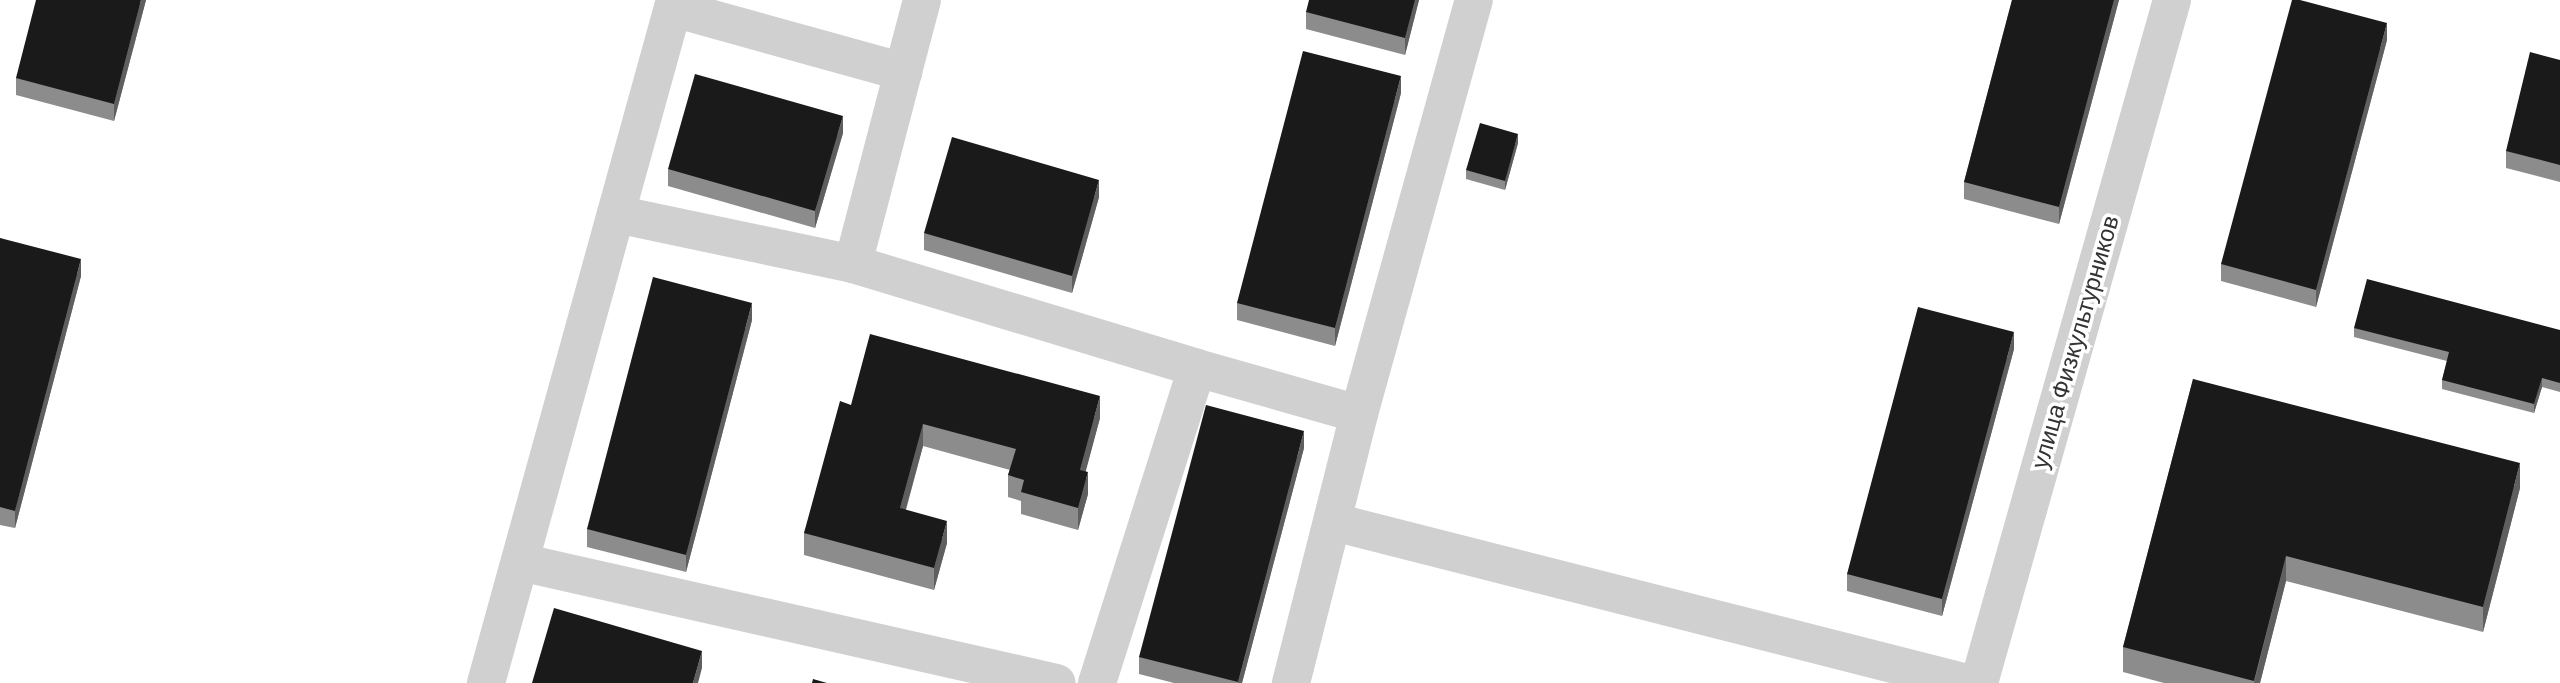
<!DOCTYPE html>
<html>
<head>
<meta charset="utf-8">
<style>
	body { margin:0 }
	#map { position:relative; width:2560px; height:683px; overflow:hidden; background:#fff; font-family:Helvetica,sans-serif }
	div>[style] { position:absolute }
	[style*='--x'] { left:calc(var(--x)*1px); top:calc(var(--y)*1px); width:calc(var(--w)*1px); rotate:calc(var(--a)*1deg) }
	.minor>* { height:38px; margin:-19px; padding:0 19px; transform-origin:19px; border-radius:19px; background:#d0d0d0 }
	.wall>* { inset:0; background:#8c8c8c }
	.shaded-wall>* { inset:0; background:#5f5f5f }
	.building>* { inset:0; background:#1a1a1a }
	span { translate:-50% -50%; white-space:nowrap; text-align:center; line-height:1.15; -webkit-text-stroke:7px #fff; paint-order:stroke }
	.street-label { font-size:24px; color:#333 }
</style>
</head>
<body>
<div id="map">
	<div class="minor">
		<div style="--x:673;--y:8;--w:239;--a:15.5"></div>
		<div style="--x:903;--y:72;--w:74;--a:-75.2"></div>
		<div style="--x:616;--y:214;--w:242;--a:11.9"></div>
		<div style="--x:853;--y:264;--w:359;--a:16.8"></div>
		<div style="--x:853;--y:264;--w:198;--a:-75.4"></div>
		<div style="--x:1334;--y:522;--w:653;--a:14.27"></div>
		<div style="--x:520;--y:562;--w:550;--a:12.7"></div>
		<div style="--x:486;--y:683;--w:709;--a:-74.53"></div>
		<div style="--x:1097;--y:683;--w:330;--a:-72.4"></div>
		<div style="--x:1197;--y:368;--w:168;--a:15.9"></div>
		<div style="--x:1291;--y:683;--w:277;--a:-75.8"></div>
		<div style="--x:1359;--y:414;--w:430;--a:-74.5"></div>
		<div style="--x:1979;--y:683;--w:710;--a:-74.22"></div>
	</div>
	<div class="wall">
		<div style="clip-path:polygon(146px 0,114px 121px,16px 95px,16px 78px)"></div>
		<div style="clip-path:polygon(1419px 0,1405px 55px,1306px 29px,1306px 12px)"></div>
		<div style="clip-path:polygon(2012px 0,2119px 0,2059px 224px,1964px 199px,1964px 182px)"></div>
		<div style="clip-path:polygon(2387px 40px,2316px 307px,2221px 281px,2221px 264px)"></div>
		<div style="clip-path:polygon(2560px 60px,2560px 182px,2506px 168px,2506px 151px)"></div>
		<div style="clip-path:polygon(1401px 93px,1335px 346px,1237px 320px,1237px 303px)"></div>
		<div style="clip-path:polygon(843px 133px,815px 228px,668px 186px,668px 169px)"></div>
		<div style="clip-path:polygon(1518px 143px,1505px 190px,1466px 179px,1466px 170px)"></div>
		<div style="clip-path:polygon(1099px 197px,1072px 293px,924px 250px,924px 233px)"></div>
		<div style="clip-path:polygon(0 238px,81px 276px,15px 528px,0 525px)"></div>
		<div style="clip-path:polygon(752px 320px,686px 572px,587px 547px,587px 529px)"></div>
		<div style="clip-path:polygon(2354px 328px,2560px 330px,2560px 392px,2542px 387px,2534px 413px,2442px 389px,2442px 380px,2447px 361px,2354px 337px)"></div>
		<div style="clip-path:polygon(2014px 349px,1942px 616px,1847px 591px,1847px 574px)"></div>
		<div style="clip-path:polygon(2193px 379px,2520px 488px,2483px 632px,2286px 581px,2260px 683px,2164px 683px,2123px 672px,2123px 647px)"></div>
		<div style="clip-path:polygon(851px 405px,1100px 418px,1085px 472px,1088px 494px,1078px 530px,1021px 514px,1021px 501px,1008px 497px,1008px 475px,1010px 470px,923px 446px,906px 510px,947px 543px,934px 590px,804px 555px,804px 533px)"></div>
		<div style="clip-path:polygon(1304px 448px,1242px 683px,1174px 683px,1139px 674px,1139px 657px)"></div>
	</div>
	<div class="shaded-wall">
		<div style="clip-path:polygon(141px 0,146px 0,114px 121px,114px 104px)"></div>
		<div style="clip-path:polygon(1415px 0,1419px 0,1405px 55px,1405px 38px)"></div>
		<div style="clip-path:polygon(2114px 0,2119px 0,2059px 224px,2059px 207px)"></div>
		<div style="clip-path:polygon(2387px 23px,2387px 40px,2316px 307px,2316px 290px)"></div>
		<div style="clip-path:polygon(1401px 76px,1401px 93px,1335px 346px,1335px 328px)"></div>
		<div style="clip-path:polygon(843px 116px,843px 133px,815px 228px,815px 211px)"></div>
		<div style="clip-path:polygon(1518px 134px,1518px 143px,1505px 190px,1505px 181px)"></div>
		<div style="clip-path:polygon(1099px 180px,1099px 197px,1072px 293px,1072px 276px)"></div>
		<div style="clip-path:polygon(81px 259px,81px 276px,15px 528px,15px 511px)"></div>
		<div style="clip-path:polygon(752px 303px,752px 320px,686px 572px,686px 555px)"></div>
		<div style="clip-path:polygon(2014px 332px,2014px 349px,1942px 616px,1942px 599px)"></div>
		<div style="clip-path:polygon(2542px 378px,2542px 387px,2534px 413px,2534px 404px)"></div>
		<div style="clip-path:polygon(1100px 396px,1100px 418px,1080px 493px,1080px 470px)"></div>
		<div style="clip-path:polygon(923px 424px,923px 446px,900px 530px,900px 508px)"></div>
		<div style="clip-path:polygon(1304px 431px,1304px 448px,1242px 683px,1238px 683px)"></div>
		<div style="clip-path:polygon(2520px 463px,2520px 488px,2483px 632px,2483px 607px)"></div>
		<div style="clip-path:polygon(1088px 472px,1088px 494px,1078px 530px,1078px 508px)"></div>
		<div style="clip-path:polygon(947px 521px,947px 543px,934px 590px,934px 568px)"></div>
		<div style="clip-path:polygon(2286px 556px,2286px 581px,2260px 683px,2254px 683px)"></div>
		<div style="clip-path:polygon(702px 651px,702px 668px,698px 683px,693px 683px)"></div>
	</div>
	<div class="building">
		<div style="clip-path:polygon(36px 0,141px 0,114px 104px,16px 78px)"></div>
		<div style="clip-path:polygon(1309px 0,1415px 0,1405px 38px,1306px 12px)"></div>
		<div style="clip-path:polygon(2012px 0,2114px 0,2059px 207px,1964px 182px)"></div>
		<div style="clip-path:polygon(2292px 0,2300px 0,2387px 23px,2316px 290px,2221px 264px)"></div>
		<div style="clip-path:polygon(1303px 51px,1401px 76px,1335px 328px,1237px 303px)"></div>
		<div style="clip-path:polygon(2530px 52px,2560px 60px,2560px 165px,2506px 151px)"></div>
		<div style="clip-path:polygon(695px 74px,843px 116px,815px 211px,668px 169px)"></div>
		<div style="clip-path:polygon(1480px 123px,1518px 134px,1505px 181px,1466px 170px)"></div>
		<div style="clip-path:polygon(952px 137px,1099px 180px,1072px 276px,924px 233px)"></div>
		<div style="clip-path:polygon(0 238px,81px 259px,15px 511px,0 507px)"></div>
		<div style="clip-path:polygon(653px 277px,752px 303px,686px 555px,587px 529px)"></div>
		<div style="clip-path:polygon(2367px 279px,2560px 330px,2560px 383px,2542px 378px,2534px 404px,2442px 380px,2449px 352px,2354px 328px)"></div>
		<div style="clip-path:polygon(1918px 307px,2014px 332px,1942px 599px,1847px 574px)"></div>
		<div style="clip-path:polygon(870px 334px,1100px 396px,1080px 470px,1088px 472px,1078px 508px,1021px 492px,1024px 480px,1008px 475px,1016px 449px,923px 424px,900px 508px,947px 521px,934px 568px,804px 533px,840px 401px,851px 405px)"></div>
		<div style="clip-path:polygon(2193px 379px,2520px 463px,2483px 607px,2286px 556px,2254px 681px,2123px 647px)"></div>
		<div style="clip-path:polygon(1206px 405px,1304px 431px,1238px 682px,1139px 657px)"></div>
		<div style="clip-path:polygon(554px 608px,702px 651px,693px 683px,532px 683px)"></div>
		<div style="clip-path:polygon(813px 679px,827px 683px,812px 683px)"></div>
	</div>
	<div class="street-label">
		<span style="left:2075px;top:342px;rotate:-74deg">улица Физкультурников</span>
	</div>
</div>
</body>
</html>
